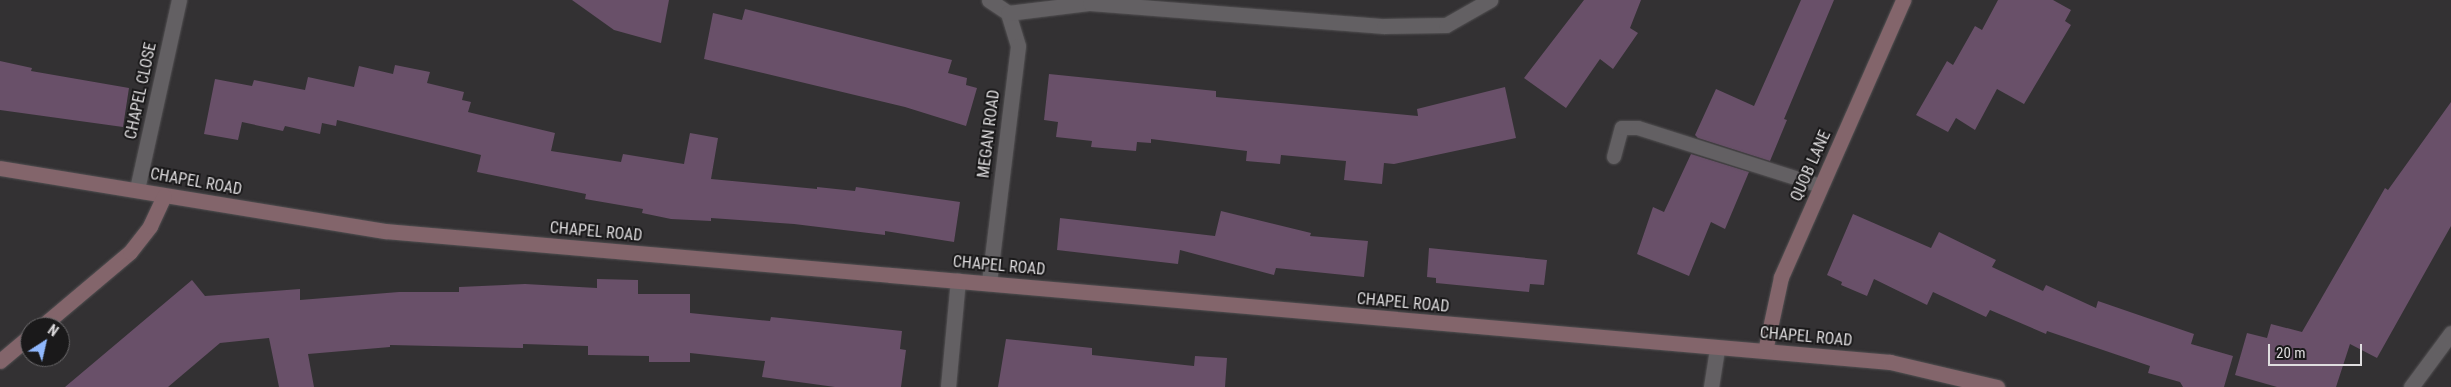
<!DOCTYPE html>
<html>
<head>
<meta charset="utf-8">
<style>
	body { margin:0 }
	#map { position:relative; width:2451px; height:387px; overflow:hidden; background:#333133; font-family:"Roboto Condensed",sans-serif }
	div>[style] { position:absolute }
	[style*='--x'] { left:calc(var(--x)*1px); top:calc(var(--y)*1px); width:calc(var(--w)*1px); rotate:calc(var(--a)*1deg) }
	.building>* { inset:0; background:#695069 }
	.roads { filter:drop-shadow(0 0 1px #525052) drop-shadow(0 0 1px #525052) }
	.lane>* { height:14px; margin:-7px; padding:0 7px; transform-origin:7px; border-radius:7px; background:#636063 }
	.street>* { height:15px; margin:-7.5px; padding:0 7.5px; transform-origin:7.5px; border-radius:7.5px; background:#636063 }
	.secondary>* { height:15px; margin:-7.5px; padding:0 7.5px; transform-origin:7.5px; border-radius:7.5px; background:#83656b }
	span { translate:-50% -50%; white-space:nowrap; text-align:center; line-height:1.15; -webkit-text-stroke:4px #1a191a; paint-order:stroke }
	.street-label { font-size:16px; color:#dfdddf }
	.north { position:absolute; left:20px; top:317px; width:50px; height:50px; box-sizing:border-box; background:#1a191a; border:1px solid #696769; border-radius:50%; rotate:35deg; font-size:14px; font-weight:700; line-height:20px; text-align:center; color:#dfdddf }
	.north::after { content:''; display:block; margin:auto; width:18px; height:22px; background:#90b8fd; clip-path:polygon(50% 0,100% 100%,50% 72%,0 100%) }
	.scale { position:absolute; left:2268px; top:344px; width:94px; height:22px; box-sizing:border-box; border:2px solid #dfdddf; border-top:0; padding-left:6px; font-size:15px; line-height:18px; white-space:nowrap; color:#dfdddf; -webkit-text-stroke:4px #1a191a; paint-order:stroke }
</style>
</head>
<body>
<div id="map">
	<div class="building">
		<div style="clip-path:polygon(572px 0,669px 0,661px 43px,614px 30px)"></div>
		<div style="clip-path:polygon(1584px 0,1641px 0,1630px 28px,1638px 33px,1613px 69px,1600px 59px,1566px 108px,1524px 78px)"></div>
		<div style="clip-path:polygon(1801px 0,1834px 0,1784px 119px,1787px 120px,1770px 161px,1698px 138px,1695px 135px,1716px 89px,1754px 106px)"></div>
		<div style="clip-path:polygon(1998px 0,2053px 0,2071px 10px,2065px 21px,2071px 25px,2024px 104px,1997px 89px,1975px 130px,1956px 118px,1948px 132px,1916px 115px,1947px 61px,1953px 65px,1975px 26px,1982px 30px)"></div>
		<div style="clip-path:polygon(745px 9px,952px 60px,948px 73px,967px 78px,966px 85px,977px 88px,966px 126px,905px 107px,704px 59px,713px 13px,742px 20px)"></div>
		<div style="clip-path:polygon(0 61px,32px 68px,31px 71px,129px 88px,123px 127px,0 110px)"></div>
		<div style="clip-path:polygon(395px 65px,430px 72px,427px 83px,464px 92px,462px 100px,471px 102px,468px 112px,555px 133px,551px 151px,621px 162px,623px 154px,684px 164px,690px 133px,718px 138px,711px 179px,817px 189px,817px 187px,855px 191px,856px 187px,960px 202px,954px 242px,885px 231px,885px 235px,794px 224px,711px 218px,711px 221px,671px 219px,642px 213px,643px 209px,585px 199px,586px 194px,477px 172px,481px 155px,337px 120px,336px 126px,322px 123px,320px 134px,285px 126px,283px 131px,242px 122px,238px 140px,204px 134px,215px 79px,252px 86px,254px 80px,305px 90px,308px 77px,354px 87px,359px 66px,393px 74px)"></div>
		<div style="clip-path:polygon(1049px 74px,1216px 91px,1216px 97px,1418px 116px,1417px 109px,1505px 87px,1516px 138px,1394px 164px,1384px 163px,1382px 184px,1344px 180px,1346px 161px,1281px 155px,1280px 164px,1246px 161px,1247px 151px,1151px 139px,1151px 143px,1137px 142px,1136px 151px,1091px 147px,1092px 141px,1056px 137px,1058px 122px,1044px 120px)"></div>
		<div style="clip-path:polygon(2451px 102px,2451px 226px,2377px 358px,2350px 344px,2336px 387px,2277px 387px,2235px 375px,2247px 333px,2267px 338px,2271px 324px,2302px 332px,2385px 188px,2388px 190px)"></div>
		<div style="clip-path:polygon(1691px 154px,1749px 172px,1725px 229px,1711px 222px,1689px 276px,1637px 254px,1653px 207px,1664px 212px)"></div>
		<div style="clip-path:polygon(1221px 211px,1311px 233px,1310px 236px,1368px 241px,1364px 277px,1276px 268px,1274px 275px,1180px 250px,1178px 264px,1057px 250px,1060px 218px,1215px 236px)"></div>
		<div style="clip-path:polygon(1853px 214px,1931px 248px,1939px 232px,1996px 260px,1992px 267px,2043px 291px,2046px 285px,2096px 308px,2098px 301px,2194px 334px,2191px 344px,2233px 356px,2224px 387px,2183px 387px,2180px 382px,2148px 373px,2150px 366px,2047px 331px,2046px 334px,1990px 310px,1986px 317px,1933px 292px,1927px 305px,1874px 279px,1867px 296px,1841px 285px,1842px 282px,1827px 275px)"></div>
		<div style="clip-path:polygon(1429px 248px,1547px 260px,1544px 285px,1530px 284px,1529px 292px,1436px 283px,1436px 278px,1427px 277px)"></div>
		<div style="clip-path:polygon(597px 279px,638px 280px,638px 294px,690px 294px,690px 313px,770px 321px,771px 317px,902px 331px,900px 349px,906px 350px,901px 387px,835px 387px,762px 377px,765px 361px,690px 353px,690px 362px,649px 362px,649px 356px,588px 355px,588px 346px,523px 344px,523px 348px,390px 345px,390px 347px,308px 354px,314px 387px,279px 387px,269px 338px,220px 343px,168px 387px,65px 387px,192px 280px,205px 296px,300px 289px,300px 300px,399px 292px,459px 292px,459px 287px,525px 284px,597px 288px)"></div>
		<div style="clip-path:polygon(1006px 339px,1092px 348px,1092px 355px,1194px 366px,1195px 356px,1227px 358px,1225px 387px,998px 387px)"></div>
	</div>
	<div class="roads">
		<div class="lane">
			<div style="--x:1614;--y:157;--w:30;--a:-75"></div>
			<div style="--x:1622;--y:128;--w:16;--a:0"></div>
			<div style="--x:1638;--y:128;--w:192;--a:17.6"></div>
		</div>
		<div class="street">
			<div style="--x:989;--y:0;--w:23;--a:34"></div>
			<div style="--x:1008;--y:13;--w:34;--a:73"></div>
			<div style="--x:1018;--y:46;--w:239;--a:97"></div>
			<div style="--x:1008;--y:13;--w:83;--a:-7"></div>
			<div style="--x:1090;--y:3;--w:295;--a:4.5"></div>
			<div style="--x:1384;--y:26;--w:62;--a:-0.9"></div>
			<div style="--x:1446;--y:25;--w:51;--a:-29.6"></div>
			<div style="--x:137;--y:189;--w:194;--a:-77.5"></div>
			<div style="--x:948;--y:387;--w:107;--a:-84.7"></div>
			<div style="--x:1711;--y:387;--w:38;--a:-81"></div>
			<div style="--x:2411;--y:387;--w:67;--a:-53.5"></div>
		</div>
		<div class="secondary">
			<div style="--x:0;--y:168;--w:390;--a:9.3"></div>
			<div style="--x:385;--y:231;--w:1511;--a:4.97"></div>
			<div style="--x:1890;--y:362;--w:110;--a:13.2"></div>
			<div style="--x:41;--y:327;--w:116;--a:-40.1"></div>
			<div style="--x:130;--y:252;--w:33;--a:-52"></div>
			<div style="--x:150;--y:226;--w:33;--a:-65"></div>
			<div style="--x:1765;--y:351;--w:76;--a:-77.8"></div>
			<div style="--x:1781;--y:277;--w:303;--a:-66.2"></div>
			<div style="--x:0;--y:361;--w:39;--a:-40"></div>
		</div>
	</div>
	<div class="street-label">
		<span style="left:141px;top:91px;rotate:-78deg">CHAPEL CLOSE</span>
		<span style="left:989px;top:134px;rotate:-83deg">MEGAN ROAD</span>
		<span style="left:1811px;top:166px;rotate:-66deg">QUOB LANE</span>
		<span style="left:196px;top:182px;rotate:10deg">CHAPEL ROAD</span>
		<span style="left:596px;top:232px;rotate:5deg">CHAPEL ROAD</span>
		<span style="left:999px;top:266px;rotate:5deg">CHAPEL ROAD</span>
		<span style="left:1403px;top:303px;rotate:5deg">CHAPEL ROAD</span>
		<span style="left:1806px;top:337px;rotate:5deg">CHAPEL ROAD</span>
	</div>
	<div class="north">N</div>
	<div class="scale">20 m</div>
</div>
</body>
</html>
